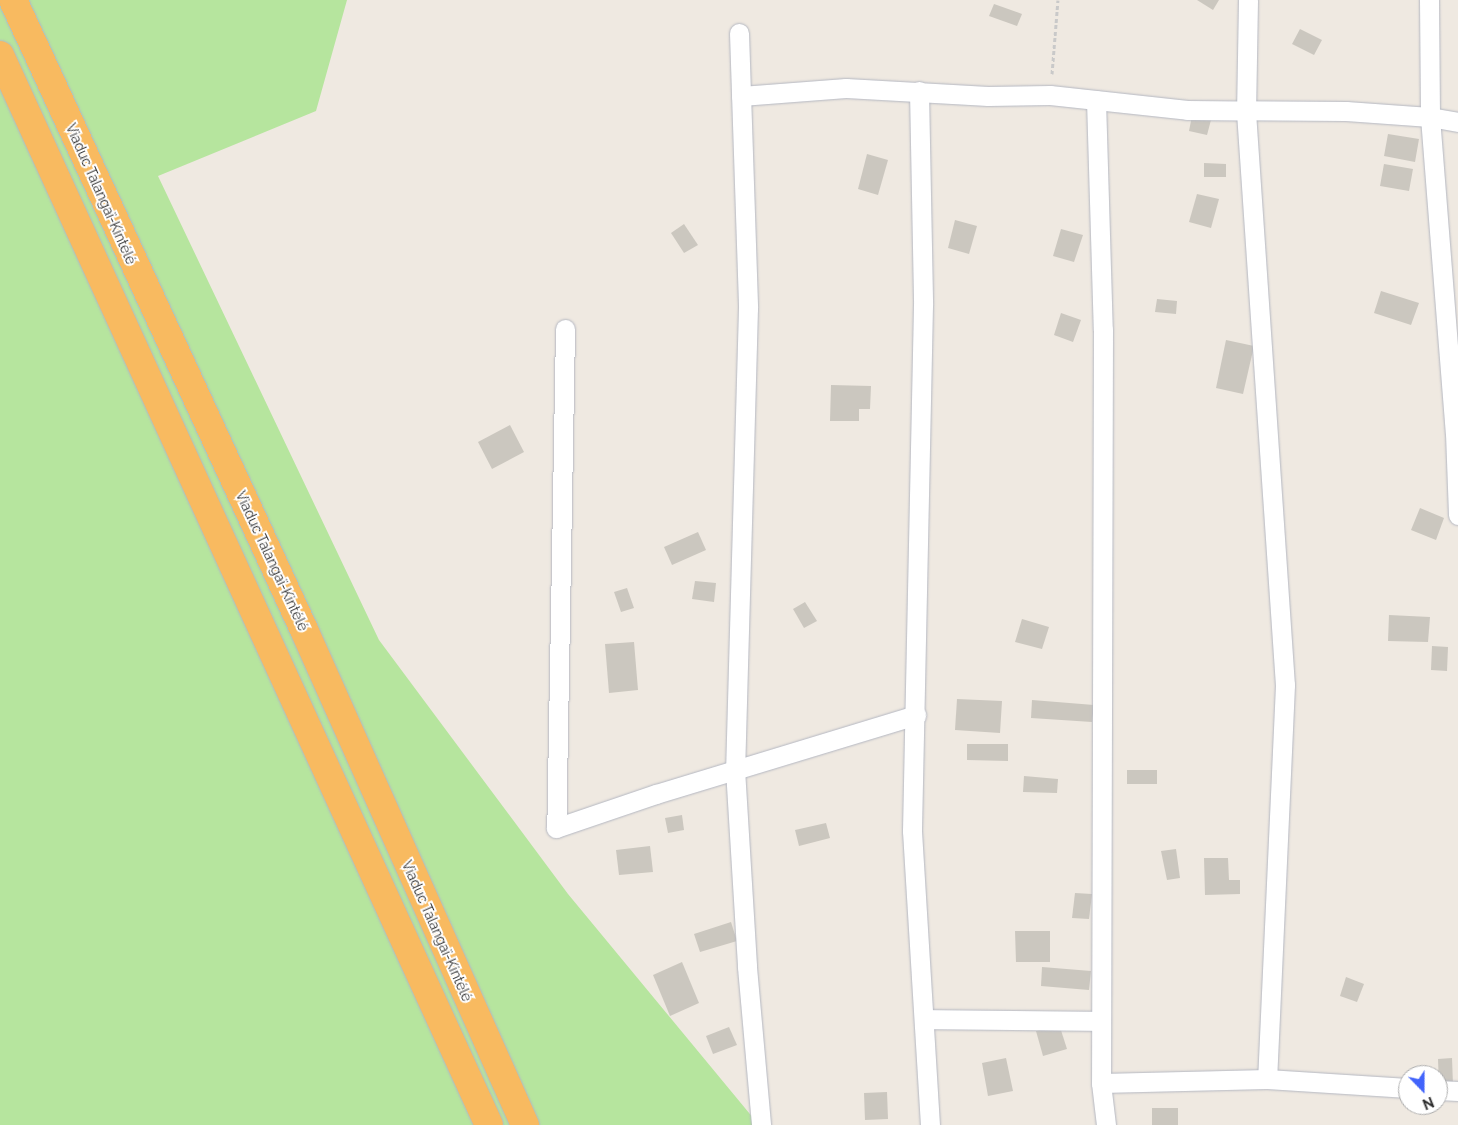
<!DOCTYPE html>
<html>
<head>
<meta charset="utf-8">
<style>
	body { margin:0 }
	#map { position:relative; width:1458px; height:1125px; overflow:hidden; background:#efe9e1; font-family:Raleway,sans-serif }
	div>[style] { position:absolute }
	[style*='--x'] { left:calc(var(--x)*1px); top:calc(var(--y)*1px); width:calc(var(--w)*1px); rotate:calc(var(--a)*1deg) }
	.green>* { inset:0; background:#b6e59e }
	.building>* { inset:0; background:#cbc7bf }
	.path>* { height:3px; margin-top:-1.5px; transform-origin:0; background:repeating-linear-gradient(90deg,#c9c9c9 0 4px,transparent 0 6.5px) }
	.roads { filter:drop-shadow(0 0 1px #b4b7c1) drop-shadow(0 0 1px #b4b7c1) }
	.minor>* { height:19px; margin:-9.5px; padding:0 9.5px; transform-origin:9.5px; border-radius:9.5px; background:#fff }
	.trunk>* { height:28px; margin:-14px; padding:0 14px; transform-origin:14px; border-radius:14px; background:#f8ba60 }
	span { translate:-50% -50%; white-space:nowrap; text-align:center; line-height:1.15; -webkit-text-stroke:4px #fff; paint-order:stroke }
	.street-label { font-size:14px; color:#2e2e2e }
	.north { position:absolute; left:1398px; top:1065px; width:50px; height:50px; box-sizing:border-box; background:#fff; border:1px solid #ababab; border-radius:50%; rotate:158deg; font-size:14px; font-weight:700; line-height:20px; text-align:center; color:#2e2e2e }
	.north::after { content:''; display:block; margin:auto; width:18px; height:22px; background:#4264fb; clip-path:polygon(50% 0,100% 100%,50% 72%,0 100%) }
</style>
</head>
<body>
<div id="map">
	<div class="green">
		<div style="clip-path:polygon(0 0,347px 0,316px 111px,158px 176px,379px 640px,568px 894px,759px 1125px,0 1125px)"></div>
	</div>
	<div class="building">
		<div style="clip-path:polygon(1197px 0,1219px 0,1213px 10px)"></div>
		<div style="clip-path:polygon(994px 4px,1022px 14px,1017px 26px,989px 16px)"></div>
		<div style="clip-path:polygon(1300px 29px,1322px 40px,1314px 55px,1292px 44px)"></div>
		<div style="clip-path:polygon(1192px 116px,1211px 120px,1207px 135px,1189px 131px)"></div>
		<div style="clip-path:polygon(1388px 134px,1419px 139px,1415px 162px,1384px 156px)"></div>
		<div style="clip-path:polygon(867px 154px,888px 160px,878px 195px,858px 189px)"></div>
		<div style="clip-path:polygon(1204px 163px,1226px 164px,1226px 177px,1204px 177px)"></div>
		<div style="clip-path:polygon(1384px 164px,1413px 169px,1409px 191px,1380px 186px)"></div>
		<div style="clip-path:polygon(1197px 194px,1219px 199px,1211px 228px,1189px 222px)"></div>
		<div style="clip-path:polygon(955px 220px,977px 226px,969px 254px,948px 248px)"></div>
		<div style="clip-path:polygon(684px 224px,698px 245px,684px 253px,671px 233px)"></div>
		<div style="clip-path:polygon(1061px 229px,1083px 235px,1074px 262px,1053px 256px)"></div>
		<div style="clip-path:polygon(1381px 291px,1419px 303px,1411px 325px,1374px 313px)"></div>
		<div style="clip-path:polygon(1157px 299px,1177px 301px,1176px 314px,1155px 312px)"></div>
		<div style="clip-path:polygon(1061px 313px,1081px 320px,1073px 342px,1054px 335px)"></div>
		<div style="clip-path:polygon(1226px 340px,1254px 346px,1243px 394px,1216px 388px)"></div>
		<div style="clip-path:polygon(831px 385px,871px 386px,870px 409px,859px 409px,859px 421px,830px 421px)"></div>
		<div style="clip-path:polygon(510px 425px,524px 452px,492px 469px,478px 442px)"></div>
		<div style="clip-path:polygon(1420px 508px,1444px 518px,1436px 540px,1411px 530px)"></div>
		<div style="clip-path:polygon(698px 532px,706px 550px,672px 565px,664px 547px)"></div>
		<div style="clip-path:polygon(695px 581px,716px 583px,714px 602px,692px 599px)"></div>
		<div style="clip-path:polygon(627px 588px,634px 608px,621px 612px,614px 592px)"></div>
		<div style="clip-path:polygon(805px 602px,817px 621px,804px 628px,793px 609px)"></div>
		<div style="clip-path:polygon(1389px 615px,1430px 617px,1428px 642px,1388px 641px)"></div>
		<div style="clip-path:polygon(1022px 619px,1049px 627px,1042px 649px,1015px 642px)"></div>
		<div style="clip-path:polygon(634px 642px,638px 690px,609px 693px,605px 644px)"></div>
		<div style="clip-path:polygon(1432px 646px,1448px 647px,1447px 671px,1431px 670px)"></div>
		<div style="clip-path:polygon(957px 699px,1002px 701px,1000px 733px,955px 730px)"></div>
		<div style="clip-path:polygon(1032px 700px,1094px 705px,1092px 722px,1031px 718px)"></div>
		<div style="clip-path:polygon(967px 744px,1008px 744px,1008px 761px,967px 760px)"></div>
		<div style="clip-path:polygon(1127px 770px,1157px 770px,1157px 784px,1127px 784px)"></div>
		<div style="clip-path:polygon(1024px 776px,1058px 779px,1057px 793px,1023px 792px)"></div>
		<div style="clip-path:polygon(682px 815px,684px 830px,668px 833px,665px 818px)"></div>
		<div style="clip-path:polygon(826px 823px,830px 838px,799px 846px,795px 830px)"></div>
		<div style="clip-path:polygon(650px 846px,653px 872px,619px 875px,616px 850px)"></div>
		<div style="clip-path:polygon(1176px 849px,1180px 878px,1167px 880px,1161px 851px)"></div>
		<div style="clip-path:polygon(1204px 858px,1228px 858px,1229px 880px,1240px 880px,1240px 894px,1205px 895px)"></div>
		<div style="clip-path:polygon(1075px 893px,1092px 894px,1089px 919px,1072px 918px)"></div>
		<div style="clip-path:polygon(731px 922px,737px 941px,700px 952px,694px 934px)"></div>
		<div style="clip-path:polygon(1015px 931px,1050px 931px,1050px 962px,1016px 962px)"></div>
		<div style="clip-path:polygon(682px 962px,699px 1003px,670px 1016px,653px 975px)"></div>
		<div style="clip-path:polygon(1042px 967px,1091px 971px,1089px 990px,1041px 986px)"></div>
		<div style="clip-path:polygon(1346px 977px,1364px 984px,1357px 1002px,1340px 996px)"></div>
		<div style="clip-path:polygon(1059px 1024px,1067px 1049px,1043px 1056px,1036px 1031px)"></div>
		<div style="clip-path:polygon(729px 1027px,737px 1045px,713px 1054px,706px 1036px)"></div>
		<div style="clip-path:polygon(1006px 1058px,1013px 1091px,988px 1096px,982px 1063px)"></div>
		<div style="clip-path:polygon(1452px 1058px,1453px 1085px,1439px 1085px,1438px 1059px)"></div>
		<div style="clip-path:polygon(887px 1092px,888px 1119px,865px 1120px,864px 1093px)"></div>
		<div style="clip-path:polygon(1152px 1108px,1178px 1108px,1178px 1125px,1152px 1125px)"></div>
	</div>
	<div class="path">
		<div style="--x:1052;--y:74;--w:74;--a:-85.4"></div>
	</div>
	<div class="roads">
		<div class="minor">
			<div style="--x:1248;--y:0;--w:112;--a:91"></div>
			<div style="--x:1246;--y:112;--w:574;--a:86.11"></div>
			<div style="--x:1285;--y:685;--w:394;--a:92.6"></div>
			<div style="--x:1429;--y:0;--w:117;--a:89.5"></div>
			<div style="--x:1430;--y:117;--w:317;--a:85.5"></div>
			<div style="--x:1455;--y:433;--w:82;--a:87.9"></div>
			<div style="--x:739;--y:33;--w:275;--a:88.1"></div>
			<div style="--x:748;--y:308;--w:461;--a:91.6"></div>
			<div style="--x:735;--y:769;--w:198;--a:86.5"></div>
			<div style="--x:747;--y:967;--w:159;--a:84.9"></div>
			<div style="--x:919;--y:91;--w:214;--a:88.9"></div>
			<div style="--x:923;--y:305;--w:526;--a:91.2"></div>
			<div style="--x:912;--y:831;--w:295;--a:86.5"></div>
			<div style="--x:741;--y:96;--w:105;--a:-4.4"></div>
			<div style="--x:846;--y:88;--w:142;--a:3.2"></div>
			<div style="--x:988;--y:96;--w:62;--a:-0.9"></div>
			<div style="--x:1050;--y:95;--w:138;--a:6.2"></div>
			<div style="--x:1187;--y:110;--w:159;--a:0.4"></div>
			<div style="--x:1346;--y:111;--w:84;--a:4.1"></div>
			<div style="--x:1430;--y:117;--w:28;--a:10"></div>
			<div style="--x:1096;--y:100;--w:230;--a:88.3"></div>
			<div style="--x:1103;--y:330;--w:753;--a:90.15"></div>
			<div style="--x:1101;--y:1083;--w:42;--a:83.2"></div>
			<div style="--x:565;--y:329;--w:499;--a:91"></div>
			<div style="--x:556;--y:828;--w:106;--a:-18.8"></div>
			<div style="--x:656;--y:794;--w:272;--a:-16.9"></div>
			<div style="--x:924;--y:1019;--w:177;--a:0.6"></div>
			<div style="--x:1101;--y:1083;--w:166;--a:-1.4"></div>
			<div style="--x:1267;--y:1079;--w:141;--a:3.7"></div>
			<div style="--x:1438;--y:1090;--w:20;--a:3"></div>
		</div>
		<div class="trunk">
			<div style="--x:13;--y:0;--w:696;--a:65.2"></div>
			<div style="--x:305;--y:632;--w:540;--a:65.95"></div>
			<div style="--x:0;--y:55;--w:1176;--a:65.44"></div>
		</div>
	</div>
	<div class="street-label">
		<span style="left:101px;top:194px;rotate:66deg">Viaduc Talangaï-Kintélé</span>
		<span style="left:272px;top:561px;rotate:65deg">Viaduc Talangaï-Kintélé</span>
		<span style="left:437px;top:931px;rotate:66deg">Viaduc Talangaï-Kintélé</span>
	</div>
	<div class="north">N</div>
</div>
</body>
</html>
